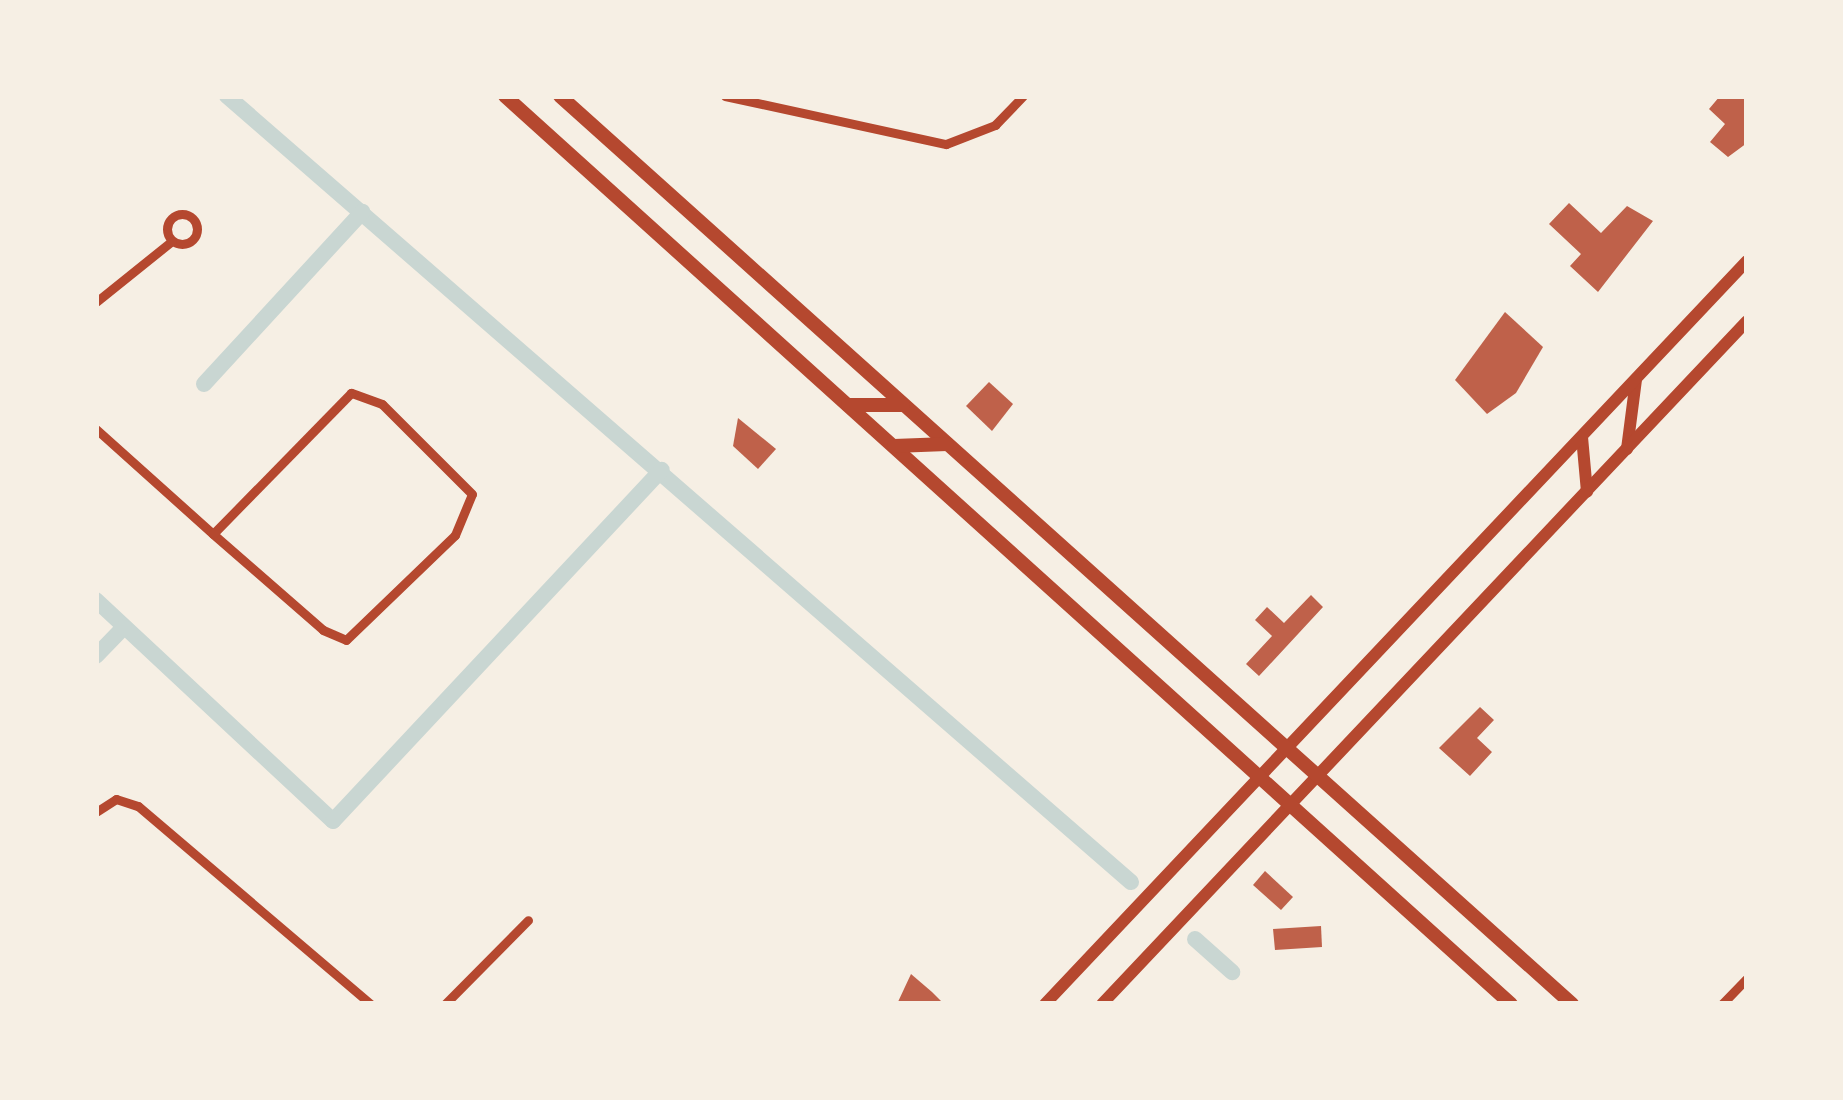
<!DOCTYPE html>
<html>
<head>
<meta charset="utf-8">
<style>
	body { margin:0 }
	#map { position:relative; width:1843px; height:1100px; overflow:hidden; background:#f6efe4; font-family:Quicksand,sans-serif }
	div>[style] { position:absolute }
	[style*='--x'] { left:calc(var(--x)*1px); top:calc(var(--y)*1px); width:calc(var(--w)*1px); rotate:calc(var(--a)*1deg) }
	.canal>* { height:16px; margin:-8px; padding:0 8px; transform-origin:8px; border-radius:8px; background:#c9d6d2 }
	.building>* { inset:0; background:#bf614a }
	.minor>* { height:9px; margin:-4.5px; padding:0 4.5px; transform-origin:4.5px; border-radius:4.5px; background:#b5482f }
	.minor>.ring { margin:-4.5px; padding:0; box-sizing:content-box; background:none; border:9px solid #b5482f; border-radius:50% }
	.secondary>* { height:12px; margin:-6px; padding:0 6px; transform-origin:6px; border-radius:6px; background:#b5482f }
	.primary>* { height:14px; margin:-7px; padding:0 7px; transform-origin:7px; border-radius:7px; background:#b5482f }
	span { translate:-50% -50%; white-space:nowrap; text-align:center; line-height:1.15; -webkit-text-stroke:12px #f6efe4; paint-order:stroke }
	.frame { position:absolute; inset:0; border:99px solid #f6efe4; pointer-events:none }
</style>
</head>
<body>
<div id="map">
	<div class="canal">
		<div style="--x:227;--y:96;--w:1198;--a:41.01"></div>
		<div style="--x:204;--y:384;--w:234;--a:-47.4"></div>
		<div style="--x:96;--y:600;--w:324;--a:43"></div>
		<div style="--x:333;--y:821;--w:481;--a:-46.9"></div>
		<div style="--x:96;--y:656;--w:40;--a:-46"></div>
		<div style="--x:1195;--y:939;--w:50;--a:41.7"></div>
	</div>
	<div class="building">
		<div style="clip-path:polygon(1720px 96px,1747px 96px,1747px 143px,1728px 157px,1710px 142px,1725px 124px,1709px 109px)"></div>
		<div style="clip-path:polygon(1569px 203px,1601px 233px,1627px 206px,1653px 221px,1598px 292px,1570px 266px,1581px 254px,1549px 224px)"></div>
		<div style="clip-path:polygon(1505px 312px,1543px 347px,1516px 393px,1487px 414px,1455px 380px)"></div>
		<div style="clip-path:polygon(989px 382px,1013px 404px,992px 431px,966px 406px)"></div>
		<div style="clip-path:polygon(738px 418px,776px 449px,758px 469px,733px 446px)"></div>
		<div style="clip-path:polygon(1311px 595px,1323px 607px,1259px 676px,1246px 664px,1272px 636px,1255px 620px,1267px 607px,1284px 623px)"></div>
		<div style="clip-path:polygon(1480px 707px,1494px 720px,1477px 738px,1492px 752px,1470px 776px,1439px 748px)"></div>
		<div style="clip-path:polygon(1265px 871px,1293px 897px,1281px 910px,1253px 885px)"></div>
		<div style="clip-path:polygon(1321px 926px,1322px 947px,1275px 950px,1273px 929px)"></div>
		<div style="clip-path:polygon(911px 974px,932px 992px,944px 1004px,897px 1004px)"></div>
	</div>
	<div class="minor">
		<div style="--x:725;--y:96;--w:226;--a:12.3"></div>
		<div style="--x:946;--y:144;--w:53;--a:-21.2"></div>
		<div style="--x:995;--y:125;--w:40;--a:-46"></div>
		<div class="ring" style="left:167px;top:214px;width:21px;height:21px"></div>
		<div style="--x:96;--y:302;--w:97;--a:-38.8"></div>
		<div style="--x:96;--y:429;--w:157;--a:41.9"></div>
		<div style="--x:213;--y:534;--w:146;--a:41.1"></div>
		<div style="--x:323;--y:630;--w:25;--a:23"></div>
		<div style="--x:346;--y:640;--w:151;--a:-43.9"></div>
		<div style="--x:455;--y:535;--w:44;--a:-67.5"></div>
		<div style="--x:472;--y:494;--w:127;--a:-135"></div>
		<div style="--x:382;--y:404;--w:33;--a:-160"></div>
		<div style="--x:351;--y:393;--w:197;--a:134.4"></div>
		<div style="--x:96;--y:812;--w:24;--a:-33"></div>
		<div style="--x:116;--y:799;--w:23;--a:18"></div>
		<div style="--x:138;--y:806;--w:306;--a:40.4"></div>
		<div style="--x:445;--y:1004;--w:118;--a:-45.3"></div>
		<div style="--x:1722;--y:1004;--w:36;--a:-46"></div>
	</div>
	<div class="secondary">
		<div style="--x:1582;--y:437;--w:55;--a:84.8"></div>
		<div style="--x:1627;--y:449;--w:70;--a:-82.6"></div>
		<div style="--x:1045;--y:1004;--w:1022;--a:-46.63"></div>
		<div style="--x:1102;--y:1004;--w:939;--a:-46.64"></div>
	</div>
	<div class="primary">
		<div style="--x:505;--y:96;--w:1355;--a:42.07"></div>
		<div style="--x:560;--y:96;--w:1360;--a:41.9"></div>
		<div style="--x:848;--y:405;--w:55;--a:0"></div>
		<div style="--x:894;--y:446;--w:53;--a:-2.2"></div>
	</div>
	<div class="frame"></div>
</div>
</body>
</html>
